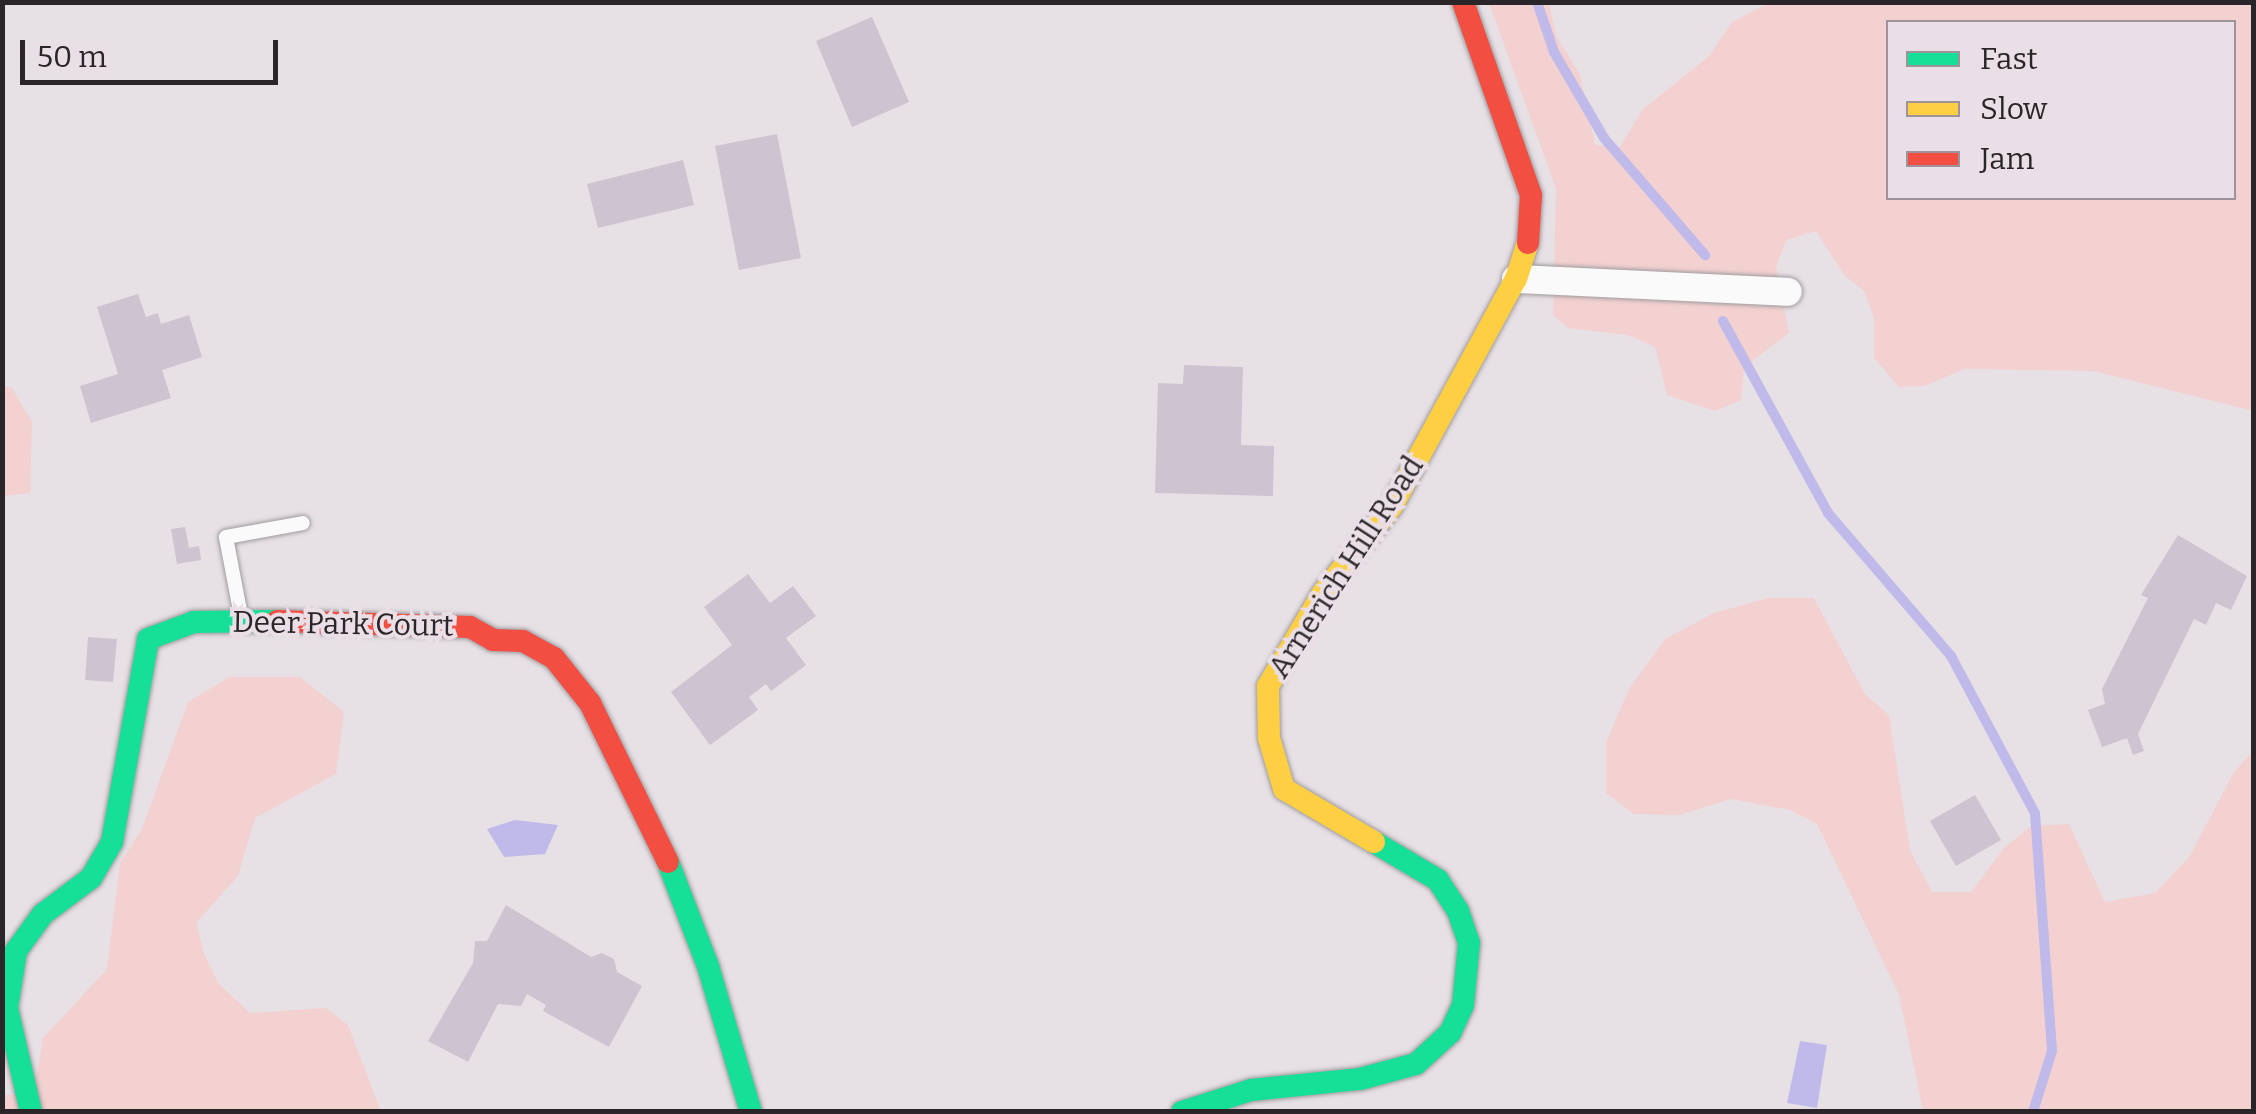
<!DOCTYPE html>
<html>
<head>
<meta charset="utf-8">
<style>
	body { margin:0 }
	#map { position:relative; width:2256px; height:1114px; overflow:hidden; background:#e7e1e6; font-family:Bitter,serif }
	div>[style] { position:absolute }
	[style*='--x'] { left:calc(var(--x)*1px); top:calc(var(--y)*1px); width:calc(var(--w)*1px); rotate:calc(var(--a)*1deg) }
	.green>* { inset:0; background:#f4d1d1 }
	.water>* { inset:0; background:#c0baea }
	.stream>* { height:10px; margin:-5px; padding:0 5px; transform-origin:5px; border-radius:5px; background:#c0baea }
	.building>* { inset:0; background:#cdc3d1 }
	.roads { filter:drop-shadow(0 0 2px #a09c9f) drop-shadow(0 0 2px #a09c9f) }
	.lane>* { height:14px; margin:-7px; padding:0 7px; transform-origin:7px; border-radius:7px; background:#fbfafb }
	.street>* { height:28px; margin:-14px; padding:0 14px; transform-origin:14px; border-radius:14px; background:#fbfafb }
	.fast>* { height:22px; margin:-11px; padding:0 11px; transform-origin:11px; border-radius:11px; background:#16e098 }
	.slow>* { height:22px; margin:-11px; padding:0 11px; transform-origin:11px; border-radius:11px; background:#ffcf43 }
	.jam>* { height:22px; margin:-11px; padding:0 11px; transform-origin:11px; border-radius:11px; background:#f24e42 }
	span { translate:-50% -50%; white-space:nowrap; text-align:center; line-height:1.15; -webkit-text-stroke:8px #eadee7; paint-order:stroke }
	.street-label { font-size:30px; color:#2a2529 }
	.frame { position:absolute; inset:0; border:5px solid #2a2529; pointer-events:none }
	.legend { position:absolute; left:1886px; top:20px; width:350px; height:180px; box-sizing:border-box; background:#eadee7; border:2px solid #9d949b; margin:0; padding:12px 18px; list-style:none; font-size:30px; color:#2a2529 }
	.legend li { display:flex; align-items:center; gap:20px; height:50px }
	.legend b { width:50px; border:2px solid #9d949b }
	.scale { position:absolute; left:20px; top:40px; width:258px; height:45px; box-sizing:border-box; border:5px solid #2a2529; border-top:0; padding-left:12px; font-size:30px; line-height:35px; white-space:nowrap; color:#2a2529; -webkit-text-stroke:8px #eadee7; paint-order:stroke }
</style>
</head>
<body>
<div id="map">
	<div class="green">
		<div style="clip-path:polygon(evenodd,1489px 3px,1549px 3px,1556px 35px,1580px 75px,1595px 145px,1620px 147px,1642px 110px,1709px 56px,1732px 22px,1769px 3px,2253px 3px,2253px 411px,2093px 371px,1965px 369px,1924px 386px,1899px 387px,1874px 358px,1874px 318px,1864px 291px,1844px 275px,1816px 231px,1787px 240px,1776px 266px,1789px 333px,1744px 367px,1741px 400px,1715px 411px,1667px 395px,1655px 347px,1628px 335px,1568px 328px,1553px 315px,1556px 189px,1489px 3px,1888px 22px,2234px 22px,2234px 198px,1888px 198px,1888px 22px)"></div>
		<div style="clip-path:polygon(2px 386px,12px 388px,32px 422px,30px 493px,3px 496px)"></div>
		<div style="clip-path:polygon(1768px 598px,1814px 598px,1865px 694px,1889px 715px,1910px 850px,1932px 892px,1971px 892px,2004px 848px,2031px 826px,2069px 824px,2105px 902px,2155px 893px,2189px 857px,2234px 772px,2253px 751px,2253px 1111px,1923px 1111px,1899px 995px,1817px 824px,1790px 810px,1731px 799px,1679px 815px,1634px 814px,1606px 793px,1606px 742px,1629px 689px,1665px 639px,1714px 613px)"></div>
		<div style="clip-path:polygon(229px 677px,300px 677px,344px 712px,336px 774px,255px 818px,238px 876px,197px 922px,203px 951px,218px 983px,250px 1013px,326px 1008px,348px 1025px,381px 1111px,3px 1112px,2px 1095px,25px 1095px,36px 1080px,43px 1038px,107px 969px,120px 863px,142px 829px,188px 702px)"></div>
	</div>
	<div class="water">
		<div style="clip-path:polygon(515px 820px,558px 825px,545px 854px,504px 857px,487px 829px)"></div>
		<div style="clip-path:polygon(1800px 1041px,1827px 1045px,1817px 1108px,1787px 1103px)"></div>
	</div>
	<div class="stream">
		<div style="--x:1537;--y:2;--w:53;--a:71.2"></div>
		<div style="--x:1554;--y:52;--w:99;--a:59.8"></div>
		<div style="--x:1604;--y:138;--w:155;--a:49.2"></div>
		<div style="--x:1723;--y:321;--w:219;--a:61.3"></div>
		<div style="--x:1828;--y:513;--w:189;--a:49.3"></div>
		<div style="--x:1951;--y:656;--w:178;--a:61.9"></div>
		<div style="--x:2035;--y:813;--w:239;--a:85.9"></div>
		<div style="--x:2052;--y:1051;--w:64;--a:107.3"></div>
	</div>
	<div class="building">
		<div style="clip-path:polygon(872px 17px,909px 102px,852px 127px,816px 41px)"></div>
		<div style="clip-path:polygon(777px 134px,801px 258px,739px 270px,715px 146px)"></div>
		<div style="clip-path:polygon(683px 160px,694px 205px,598px 228px,587px 184px)"></div>
		<div style="clip-path:polygon(138px 294px,146px 317px,158px 313px,161px 324px,189px 315px,202px 357px,162px 370px,171px 398px,91px 423px,80px 386px,118px 374px,97px 307px)"></div>
		<div style="clip-path:polygon(1184px 365px,1243px 367px,1241px 445px,1274px 446px,1273px 496px,1155px 493px,1158px 383px,1183px 384px)"></div>
		<div style="clip-path:polygon(185px 527px,189px 548px,199px 546px,201px 560px,177px 564px,171px 529px)"></div>
		<div style="clip-path:polygon(2178px 535px,2247px 576px,2231px 610px,2216px 603px,2206px 625px,2194px 619px,2138px 734px,2144px 751px,2133px 755px,2127px 738px,2102px 747px,2088px 710px,2105px 704px,2102px 689px,2148px 598px,2141px 595px)"></div>
		<div style="clip-path:polygon(748px 574px,770px 603px,793px 586px,816px 616px,786px 638px,806px 665px,771px 691px,766px 684px,749px 697px,758px 710px,710px 745px,671px 692px,732px 645px,704px 607px)"></div>
		<div style="clip-path:polygon(88px 637px,117px 639px,113px 682px,85px 680px)"></div>
		<div style="clip-path:polygon(1975px 795px,2001px 840px,1956px 866px,1930px 821px)"></div>
		<div style="clip-path:polygon(506px 905px,591px 957px,602px 953px,614px 959px,617px 972px,642px 986px,609px 1047px,543px 1011px,546px 1005px,527px 994px,521px 1006px,498px 1004px,468px 1062px,428px 1041px,473px 963px,475px 941px,487px 941px)"></div>
	</div>
	<div class="roads">
		<div class="lane">
			<div style="--x:241;--y:616;--w:80;--a:-100.8"></div>
			<div style="--x:226;--y:537;--w:78;--a:-10.3"></div>
		</div>
		<div class="street">
			<div style="--x:1516;--y:279;--w:272;--a:2.7"></div>
		</div>
		<div class="fast">
			<div style="--x:668;--y:862;--w:111;--a:69"></div>
			<div style="--x:708;--y:966;--w:152;--a:73.6"></div>
			<div style="--x:31;--y:1112;--w:107;--a:-103"></div>
			<div style="--x:7;--y:1008;--w:58;--a:-81"></div>
			<div style="--x:16;--y:951;--w:46;--a:-53.9"></div>
			<div style="--x:43;--y:914;--w:60;--a:-36.9"></div>
			<div style="--x:91;--y:878;--w:42;--a:-59.7"></div>
			<div style="--x:112;--y:842;--w:206;--a:-79.9"></div>
			<div style="--x:148;--y:639;--w:49;--a:-20.3"></div>
			<div style="--x:194;--y:622;--w:83;--a:-0.7"></div>
			<div style="--x:1182;--y:1112;--w:72;--a:-17.7"></div>
			<div style="--x:1251;--y:1090;--w:110;--a:-5.8"></div>
			<div style="--x:1360;--y:1079;--w:58;--a:-15"></div>
			<div style="--x:1416;--y:1064;--w:46;--a:-42.4"></div>
			<div style="--x:1450;--y:1033;--w:31;--a:-65"></div>
			<div style="--x:1463;--y:1005;--w:62;--a:-84.5"></div>
			<div style="--x:1469;--y:943;--w:34;--a:-109"></div>
			<div style="--x:1458;--y:911;--w:37;--a:-123"></div>
			<div style="--x:1438;--y:880;--w:74;--a:-149.3"></div>
		</div>
		<div class="slow">
			<div style="--x:1374;--y:842;--w:104;--a:-149.5"></div>
			<div style="--x:1284;--y:789;--w:53;--a:-106.4"></div>
			<div style="--x:1269;--y:738;--w:52;--a:-91.1"></div>
			<div style="--x:1268;--y:686;--w:108;--a:-59.4"></div>
			<div style="--x:1323;--y:593;--w:111;--a:-51.6"></div>
			<div style="--x:1392;--y:506;--w:259;--a:-61.4"></div>
			<div style="--x:1516;--y:279;--w:38;--a:-72"></div>
		</div>
		<div class="jam">
			<div style="--x:1463;--y:2;--w:205;--a:70.6"></div>
			<div style="--x:1531;--y:195;--w:48;--a:93.6"></div>
			<div style="--x:277;--y:621;--w:193;--a:1.8"></div>
			<div style="--x:470;--y:627;--w:26;--a:29"></div>
			<div style="--x:493;--y:640;--w:30;--a:2"></div>
			<div style="--x:523;--y:641;--w:35;--a:29"></div>
			<div style="--x:554;--y:658;--w:58;--a:51.3"></div>
			<div style="--x:590;--y:703;--w:177;--a:63.9"></div>
		</div>
	</div>
	<div class="street-label">
		<span style="left:1346px;top:567px;rotate:-57deg">Arnerich Hill Road</span>
		<span style="left:343px;top:624px;rotate:1deg">Deer Park Court</span>
	</div>
	<div class="frame"></div>
	<ul class="legend">
	<li><b style="height:12px;background:#16e098"></b>Fast</li>
	<li><b style="height:12px;background:#ffcf43"></b>Slow</li>
	<li><b style="height:12px;background:#f24e42"></b>Jam</li>
	</ul>
	<div class="scale">50 m</div>
</div>
</body>
</html>
